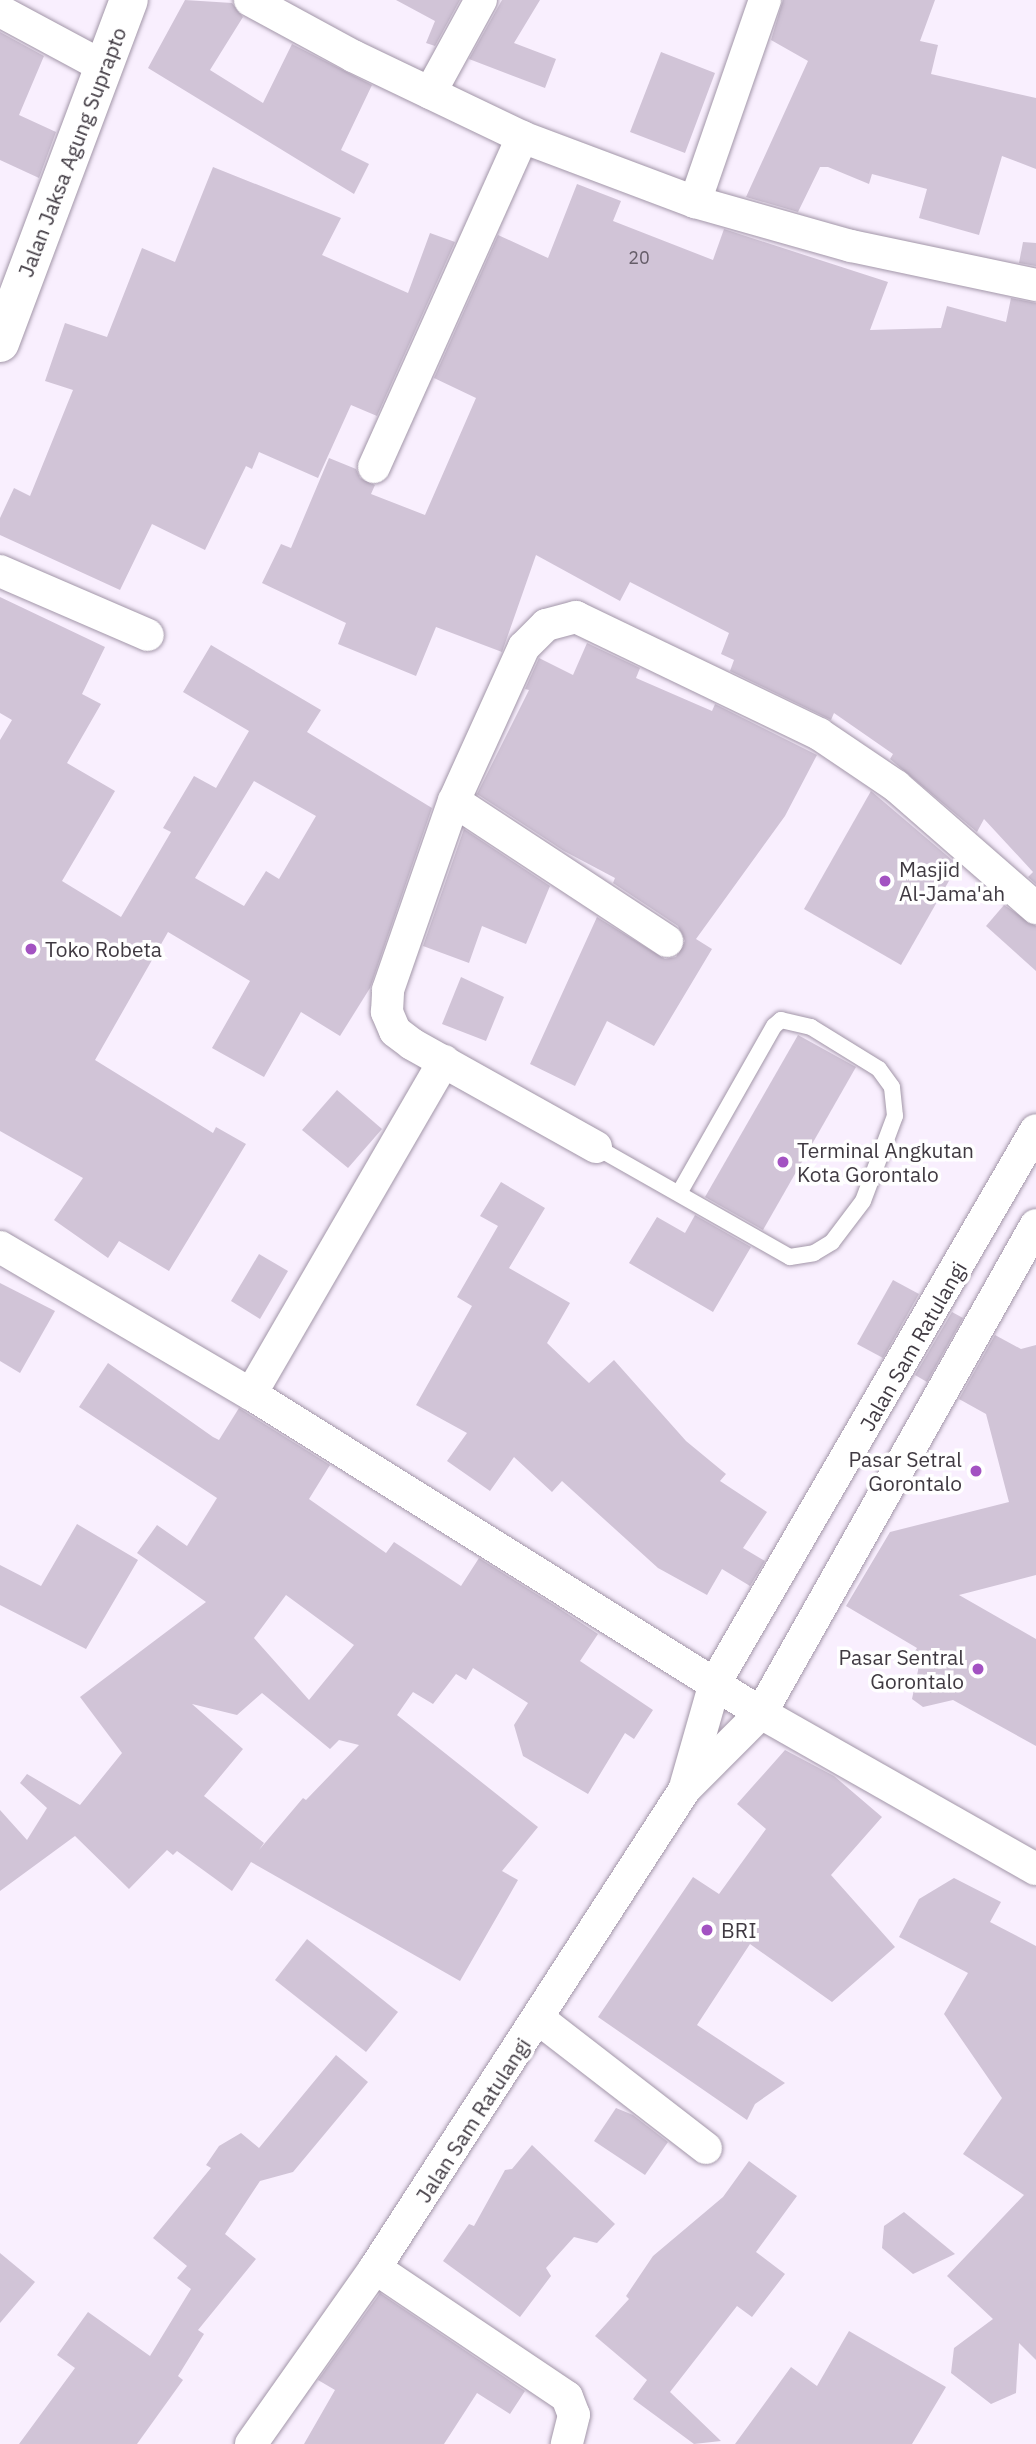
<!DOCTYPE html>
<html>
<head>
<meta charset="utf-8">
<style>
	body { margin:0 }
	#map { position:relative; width:1036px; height:2444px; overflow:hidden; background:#f9effe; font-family:"IBM Plex Sans",sans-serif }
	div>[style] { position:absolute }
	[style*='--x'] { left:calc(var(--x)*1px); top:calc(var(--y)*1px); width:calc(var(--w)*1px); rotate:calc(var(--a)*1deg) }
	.building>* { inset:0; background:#d1c4d7 }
	.roads { filter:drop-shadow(0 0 2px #a296a8) drop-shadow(0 0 2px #a296a8) }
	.service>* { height:16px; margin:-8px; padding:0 8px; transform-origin:8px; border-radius:8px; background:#fff }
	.minor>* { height:32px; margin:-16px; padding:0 16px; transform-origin:16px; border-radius:16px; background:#fff }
	.tertiary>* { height:38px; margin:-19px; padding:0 19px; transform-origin:19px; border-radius:19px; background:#fff }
	.dots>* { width:19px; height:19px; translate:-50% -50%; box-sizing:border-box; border:4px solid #fff; border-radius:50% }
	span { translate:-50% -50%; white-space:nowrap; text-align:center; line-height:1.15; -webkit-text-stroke:7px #fff; paint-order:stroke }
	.number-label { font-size:18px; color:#645c67 }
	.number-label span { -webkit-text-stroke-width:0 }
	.street-label { font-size:21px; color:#403a42 }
	.poi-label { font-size:21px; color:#403a42 }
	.left { translate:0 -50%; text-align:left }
	.right { translate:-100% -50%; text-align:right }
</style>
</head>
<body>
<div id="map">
	<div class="building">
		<div style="clip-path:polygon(185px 0,232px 3px,243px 17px,210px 70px,263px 103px,292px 44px,372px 85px,341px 150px,369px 164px,354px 194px,148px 68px)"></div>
		<div style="clip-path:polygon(396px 0,460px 0,435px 46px,426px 43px,435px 21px)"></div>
		<div style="clip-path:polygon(502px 0,540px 0,514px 43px,556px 59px,545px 88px,469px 59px)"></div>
		<div style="clip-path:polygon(783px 0,935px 0,920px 41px,938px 45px,931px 74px,1036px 98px,1036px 169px,1002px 156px,979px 235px,919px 218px,927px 189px,872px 174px,869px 184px,828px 167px,820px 167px,798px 212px,746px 197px,808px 61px,771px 40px)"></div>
		<div style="clip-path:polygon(0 32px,44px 56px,19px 115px,56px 132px,39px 178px,0 160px)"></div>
		<div style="clip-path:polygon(661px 52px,715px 73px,685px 153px,630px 132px)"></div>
		<div style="clip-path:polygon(213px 167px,341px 218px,322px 255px,408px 293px,430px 233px,455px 242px,377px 416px,351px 405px,318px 478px,259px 452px,252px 469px,246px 466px,205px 550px,152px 524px,120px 590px,0 535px,0 518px,14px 488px,30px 496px,73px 390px,45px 381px,65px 323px,107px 337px,142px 248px,175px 262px)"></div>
		<div style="clip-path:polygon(577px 184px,621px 201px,613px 221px,713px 260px,724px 229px,888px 282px,870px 330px,941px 328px,947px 306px,1006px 322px,1011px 298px,1036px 303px,1036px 884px,1028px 877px,1033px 872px,984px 819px,977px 832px,890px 759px,893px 754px,834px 713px,831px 720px,730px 671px,734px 660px,721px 654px,729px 633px,630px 582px,620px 601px,536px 555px,502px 652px,436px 627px,416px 676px,338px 644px,346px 623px,262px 583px,281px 544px,291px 548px,329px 458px,356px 469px,360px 478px,375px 485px,371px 494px,425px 515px,476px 398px,434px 378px,498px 235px,548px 258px)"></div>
		<div style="clip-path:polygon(1023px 242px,1036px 243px,1036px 266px,1019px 263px)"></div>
		<div style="clip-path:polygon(evenodd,0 597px,105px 647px,82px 694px,101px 704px,67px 763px,115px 791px,62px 881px,121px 917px,171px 832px,163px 828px,194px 776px,216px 788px,249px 731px,183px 692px,211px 645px,321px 710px,307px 732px,432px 808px,370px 988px,340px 1036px,301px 1012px,264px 1077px,212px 1048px,250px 981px,168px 932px,95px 1060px,213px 1133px,216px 1127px,246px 1144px,169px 1271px,119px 1241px,108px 1258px,54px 1220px,83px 1178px,0 1131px,0 740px,12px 720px,0 713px,0 597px,254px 781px,316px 816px,279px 879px,266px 871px,244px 906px,195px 878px,254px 781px)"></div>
		<div style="clip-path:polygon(587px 643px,640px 668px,636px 678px,712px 711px,715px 704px,817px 755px,785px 816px,696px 939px,712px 949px,654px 1046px,607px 1021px,575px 1086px,530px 1064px,597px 917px,665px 959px,676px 957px,685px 941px,678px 926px,613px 883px,615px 878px,564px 851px,477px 794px,529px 690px,525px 689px,539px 658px,573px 675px)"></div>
		<div style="clip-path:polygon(871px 791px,958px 865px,901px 965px,804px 909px)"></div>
		<div style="clip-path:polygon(464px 829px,550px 886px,526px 944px,482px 926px,469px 963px,423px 946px)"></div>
		<div style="clip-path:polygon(1004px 905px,1036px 926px,1036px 971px,986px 926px)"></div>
		<div style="clip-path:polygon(461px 977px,504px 997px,486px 1041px,442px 1024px)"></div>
		<div style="clip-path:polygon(798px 1035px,856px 1067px,763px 1230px,705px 1197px)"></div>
		<div style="clip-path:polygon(337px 1090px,382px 1129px,348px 1168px,302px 1130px)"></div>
		<div style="clip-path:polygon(501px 1182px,545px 1208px,509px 1268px,570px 1303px,547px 1343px,589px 1383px,614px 1360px,686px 1441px,726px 1474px,720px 1481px,767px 1512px,743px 1548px,765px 1561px,750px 1586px,722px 1569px,707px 1595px,658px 1568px,562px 1481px,552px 1492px,514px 1457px,490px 1491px,447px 1461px,467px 1433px,416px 1405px,472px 1306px,457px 1297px,498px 1226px,480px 1216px)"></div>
		<div style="clip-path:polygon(695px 1215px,751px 1247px,713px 1312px,629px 1263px,657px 1217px,685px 1233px)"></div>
		<div style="clip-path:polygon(259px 1254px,288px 1271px,260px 1319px,231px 1301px)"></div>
		<div style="clip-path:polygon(893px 1280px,919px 1294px,883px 1358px,857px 1344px)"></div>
		<div style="clip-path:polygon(0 1283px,55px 1311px,20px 1373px,0 1361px)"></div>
		<div style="clip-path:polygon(952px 1312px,963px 1318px,927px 1382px,915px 1375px)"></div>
		<div style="clip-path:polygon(995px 1335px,1021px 1349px,1036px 1345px,1036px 1575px,959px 1595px,1036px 1639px,1036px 1746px,953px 1700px,923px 1707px,912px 1699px,920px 1661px,912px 1656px,917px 1648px,846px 1606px,890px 1532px,1009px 1502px,986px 1414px,959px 1399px)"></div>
		<div style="clip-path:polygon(evenodd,108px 1363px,213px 1437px,219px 1440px,239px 1408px,330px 1465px,309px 1499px,386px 1553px,394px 1542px,461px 1586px,479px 1558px,557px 1607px,598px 1634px,580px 1661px,653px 1710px,634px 1739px,625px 1733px,588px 1794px,523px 1756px,514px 1725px,528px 1703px,473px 1668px,466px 1680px,456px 1674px,433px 1704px,413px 1692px,397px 1715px,538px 1827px,502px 1871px,518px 1880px,460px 1981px,251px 1862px,232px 1891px,177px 1851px,173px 1855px,167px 1850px,129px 1889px,75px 1836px,0 1891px,0 1810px,27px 1840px,47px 1808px,20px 1783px,27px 1774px,80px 1805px,122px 1753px,80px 1697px,206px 1602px,137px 1553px,157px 1525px,187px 1546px,217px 1498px,79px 1407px,108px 1363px,286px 1595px,354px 1645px,309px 1700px,254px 1638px,286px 1595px,108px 1363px,262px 1693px,330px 1749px,339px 1740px,359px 1745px,306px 1800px,303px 1798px,259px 1850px,264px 1843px,204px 1796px,243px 1749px,192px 1704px,237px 1715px,262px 1693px)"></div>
		<div style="clip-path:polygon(77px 1524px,138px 1560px,86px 1649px,0 1605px,0 1565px,41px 1586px)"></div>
		<div style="clip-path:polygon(785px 1750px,834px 1776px,882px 1817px,831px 1875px,895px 1947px,832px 2002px,750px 1944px,697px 2025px,785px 2083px,755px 2104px,747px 2120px,598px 2017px,693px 1877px,719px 1894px,766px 1829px,737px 1804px)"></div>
		<div style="clip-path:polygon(954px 1878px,1001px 1902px,990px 1922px,1036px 1946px,1036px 2360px,1019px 2343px,1016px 2393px,991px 2404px,951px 2373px,954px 2348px,993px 2319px,947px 2276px,1024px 2195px,963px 2154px,1002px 2098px,944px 2014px,968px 1973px,899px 1937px,919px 1899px)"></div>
		<div style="clip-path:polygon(307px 1939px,398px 2012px,366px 2052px,275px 1980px)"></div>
		<div style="clip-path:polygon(336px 2055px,368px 2082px,293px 2172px,260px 2181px,225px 2234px,256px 2259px,198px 2330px,204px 2334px,178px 2376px,183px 2380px,137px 2444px,19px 2444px,75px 2368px,57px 2355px,88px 2312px,150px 2356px,191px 2289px,177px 2278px,187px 2266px,153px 2238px,211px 2168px,206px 2165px,219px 2146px,241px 2133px,259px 2148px)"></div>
		<div style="clip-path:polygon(616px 2108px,633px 2115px,668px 2142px,645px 2175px,594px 2141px)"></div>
		<div style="clip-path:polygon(532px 2145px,615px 2224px,597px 2243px,574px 2237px,546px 2268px,551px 2276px,520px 2317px,443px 2261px,469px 2224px,474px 2226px,505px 2170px,512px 2169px)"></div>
		<div style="clip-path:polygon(749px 2161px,797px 2196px,756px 2252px,785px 2274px,752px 2317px,737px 2306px,670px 2392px,721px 2441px,694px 2444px,633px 2399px,647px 2380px,595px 2336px,629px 2299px,626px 2296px,653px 2256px,723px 2197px)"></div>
		<div style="clip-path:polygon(904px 2212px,955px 2254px,913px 2274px,882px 2248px,884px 2226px)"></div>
		<div style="clip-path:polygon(0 2253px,35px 2282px,0 2323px)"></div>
		<div style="clip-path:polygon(380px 2293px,525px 2391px,510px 2414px,477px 2393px,444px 2444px,304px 2444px,335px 2390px,318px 2380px)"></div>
		<div style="clip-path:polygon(849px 2331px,946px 2387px,912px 2444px,735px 2444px,791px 2367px,817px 2386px)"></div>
	</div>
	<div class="roads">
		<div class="service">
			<div style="--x:596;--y:1147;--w:223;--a:29.6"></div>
			<div style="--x:790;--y:1257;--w:24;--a:-9"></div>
			<div style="--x:814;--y:1253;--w:21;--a:-31"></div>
			<div style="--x:832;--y:1242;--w:51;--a:-52.9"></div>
			<div style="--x:863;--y:1201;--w:91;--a:-69.4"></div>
			<div style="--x:895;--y:1116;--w:29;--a:-96"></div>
			<div style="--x:892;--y:1087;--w:22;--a:-126"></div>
			<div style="--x:879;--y:1069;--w:80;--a:-148.3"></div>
			<div style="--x:811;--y:1027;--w:31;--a:-167"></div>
			<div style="--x:781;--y:1020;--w:9;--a:139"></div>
			<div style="--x:774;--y:1026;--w:192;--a:119.6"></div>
		</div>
		<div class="minor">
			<div style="--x:250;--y:0;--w:117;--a:28.5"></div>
			<div style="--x:353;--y:56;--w:187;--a:25.6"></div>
			<div style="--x:522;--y:137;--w:185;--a:20.6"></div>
			<div style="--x:695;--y:202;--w:162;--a:15.8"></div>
			<div style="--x:851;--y:246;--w:189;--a:11.9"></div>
			<div style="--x:0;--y:11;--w:118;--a:28.3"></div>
			<div style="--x:430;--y:93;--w:106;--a:-61.3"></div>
			<div style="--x:695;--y:202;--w:214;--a:-70.9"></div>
			<div style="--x:374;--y:467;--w:362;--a:-65.8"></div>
			<div style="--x:0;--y:571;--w:161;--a:23.4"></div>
			<div style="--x:454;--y:801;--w:255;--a:33.3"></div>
			<div style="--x:596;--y:1147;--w:211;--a:-150.8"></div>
			<div style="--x:412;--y:1044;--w:21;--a:-143"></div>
			<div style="--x:395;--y:1031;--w:21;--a:-113"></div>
			<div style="--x:387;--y:1012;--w:22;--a:-87"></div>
			<div style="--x:388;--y:990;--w:200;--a:-70.8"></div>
			<div style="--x:454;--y:801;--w:169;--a:-65.6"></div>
			<div style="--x:524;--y:647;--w:31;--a:-45"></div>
			<div style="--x:546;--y:625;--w:31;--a:-15"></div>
			<div style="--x:576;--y:617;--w:270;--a:25.7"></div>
			<div style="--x:819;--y:734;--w:93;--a:34"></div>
			<div style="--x:896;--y:786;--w:186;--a:41.1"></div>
			<div style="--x:0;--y:1247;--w:291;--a:30.4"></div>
			<div style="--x:251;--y:1394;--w:602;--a:32.03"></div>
			<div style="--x:761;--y:1713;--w:316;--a:29.6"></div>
			<div style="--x:251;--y:1394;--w:385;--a:-59.9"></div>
			<div style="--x:686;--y:1784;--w:105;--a:-74"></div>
			<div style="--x:715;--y:1683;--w:639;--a:-59.87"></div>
			<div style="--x:539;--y:2019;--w:211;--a:37.7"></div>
			<div style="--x:375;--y:2268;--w:231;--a:33.9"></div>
			<div style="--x:567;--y:2397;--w:19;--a:69"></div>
			<div style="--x:574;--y:2415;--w:30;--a:104"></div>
			<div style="--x:251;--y:2444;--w:215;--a:-54.8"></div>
			<div style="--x:375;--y:2268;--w:571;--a:-57.09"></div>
			<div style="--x:685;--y:1789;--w:107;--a:-45"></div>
			<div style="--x:761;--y:1713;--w:560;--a:-60.6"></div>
		</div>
		<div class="tertiary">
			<div style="--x:0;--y:343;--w:366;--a:-69.4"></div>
		</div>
	</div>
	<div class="dots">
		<div style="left:885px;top:881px;background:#a352c2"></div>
		<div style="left:31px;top:949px;background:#a352c2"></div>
		<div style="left:783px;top:1162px;background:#a352c2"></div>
		<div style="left:976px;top:1471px;background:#a352c2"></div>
		<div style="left:978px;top:1669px;background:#a352c2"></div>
		<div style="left:707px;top:1930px;background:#a352c2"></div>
	</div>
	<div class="number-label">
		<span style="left:639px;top:258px">20</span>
	</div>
	<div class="street-label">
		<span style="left:72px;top:152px;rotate:-69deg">Jalan Jaksa Agung Suprapto</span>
		<span style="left:913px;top:1346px;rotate:-60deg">Jalan Sam Ratulangi</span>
		<span style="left:473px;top:2120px;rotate:-57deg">Jalan Sam Ratulangi</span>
	</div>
	<div class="poi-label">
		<span class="left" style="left:899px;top:881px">Masjid<br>Al-Jama'ah</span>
		<span class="left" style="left:45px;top:949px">Toko Robeta</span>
		<span class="left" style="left:797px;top:1162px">Terminal Angkutan<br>Kota Gorontalo</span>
		<span class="right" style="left:962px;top:1471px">Pasar Setral<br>Gorontalo</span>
		<span class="right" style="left:964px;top:1669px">Pasar Sentral<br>Gorontalo</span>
		<span class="left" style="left:721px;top:1930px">BRI</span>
	</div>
</div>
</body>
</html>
